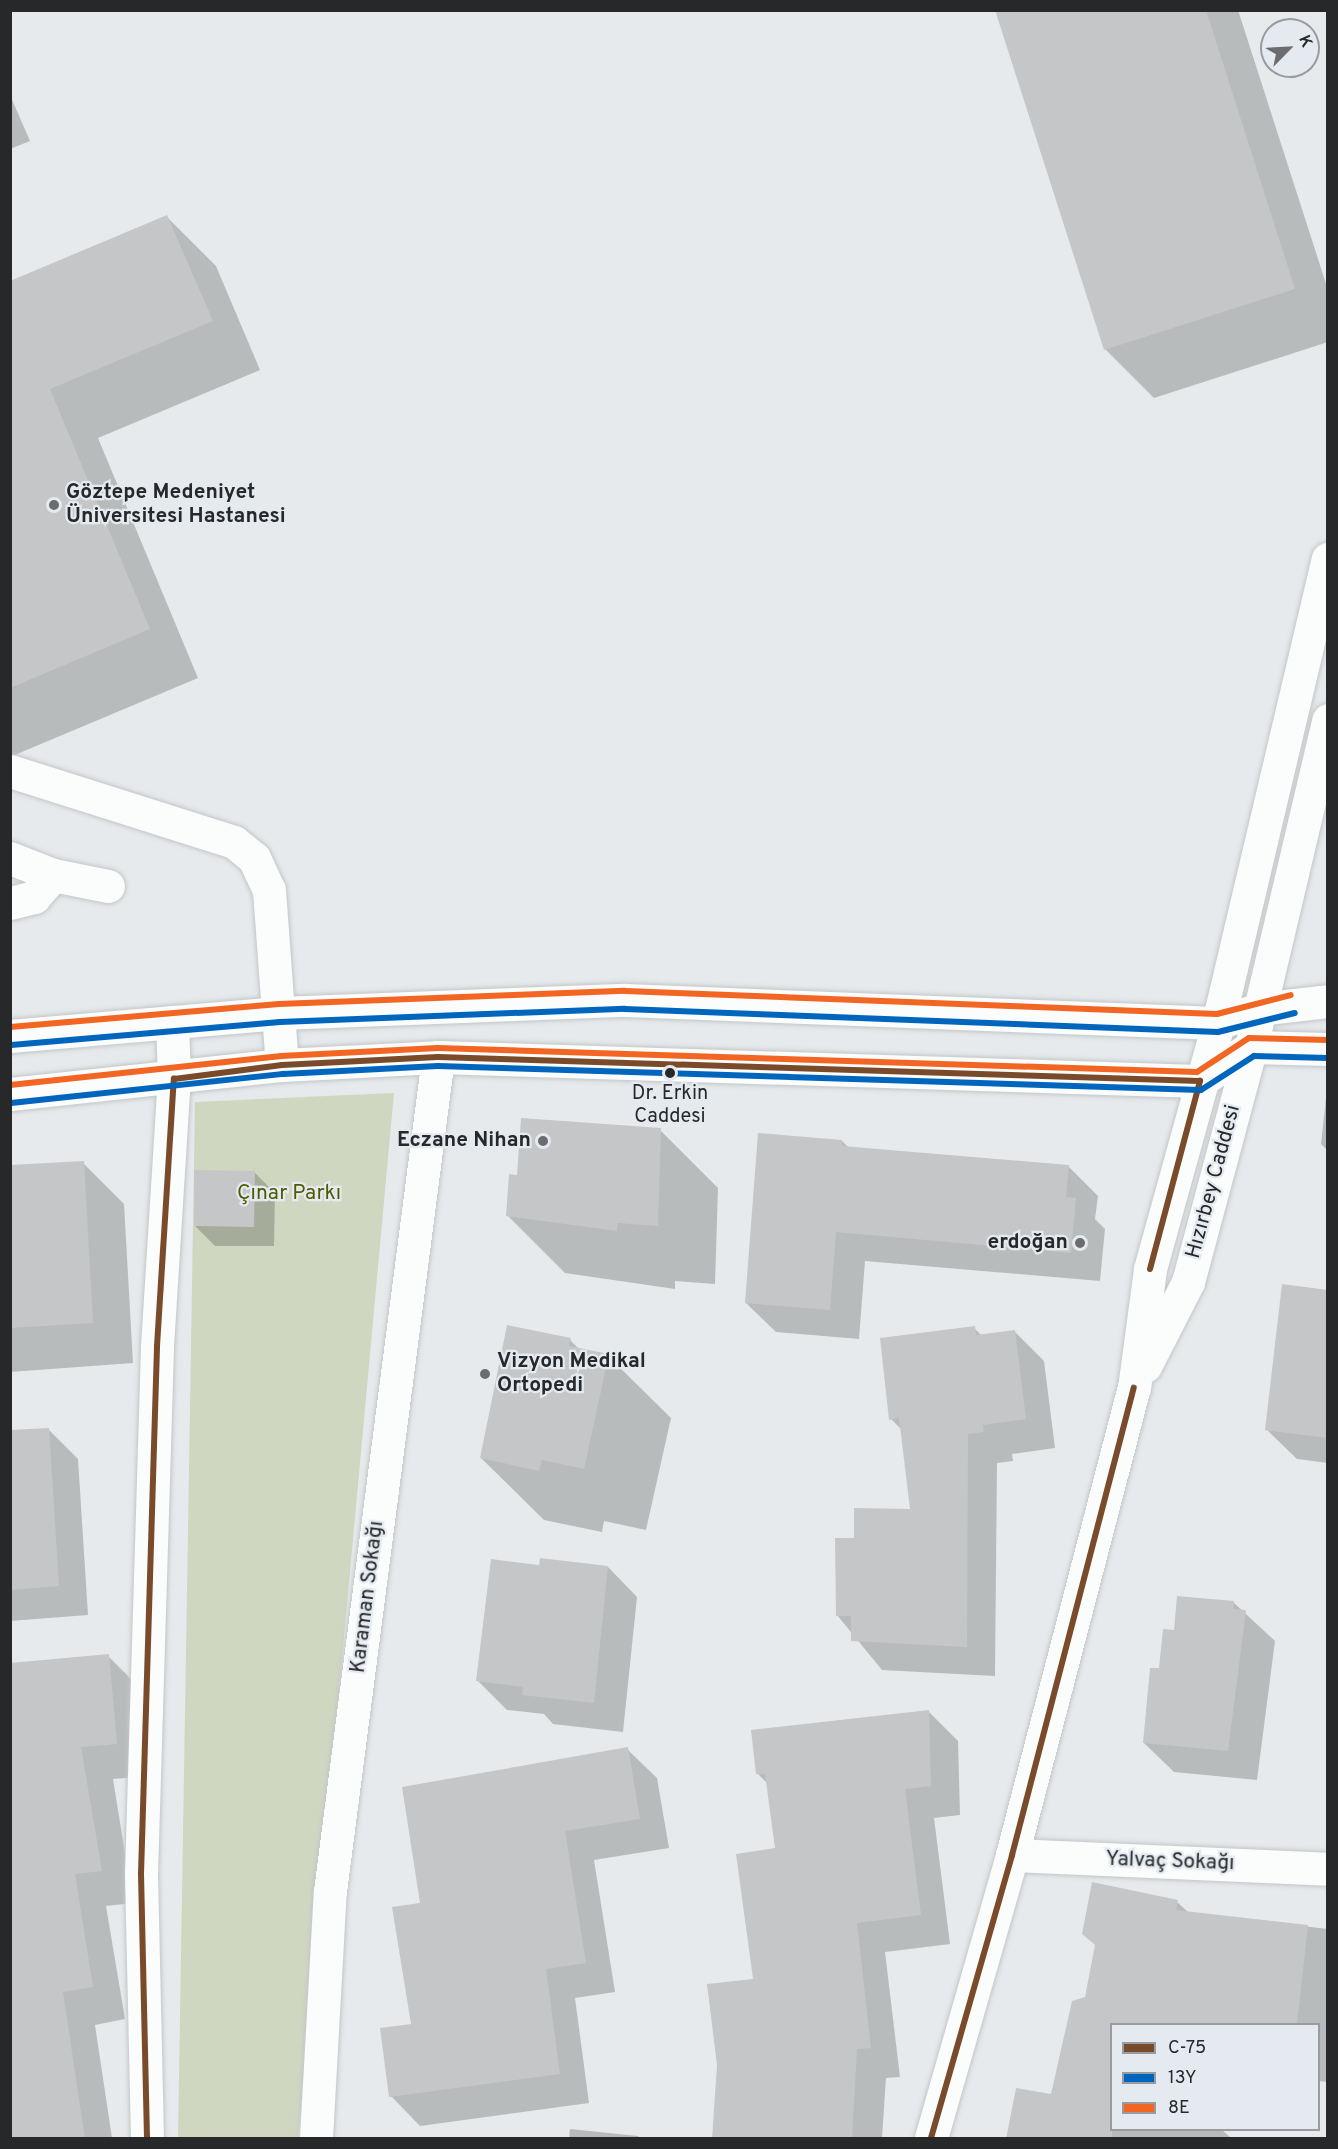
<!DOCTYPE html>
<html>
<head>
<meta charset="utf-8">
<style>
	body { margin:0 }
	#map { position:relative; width:1338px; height:2149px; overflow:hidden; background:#e7eaec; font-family:Overpass,sans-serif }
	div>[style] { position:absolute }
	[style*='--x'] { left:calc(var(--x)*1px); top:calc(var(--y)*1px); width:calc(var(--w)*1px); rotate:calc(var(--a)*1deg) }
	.green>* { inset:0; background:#d0d7c1 }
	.shadow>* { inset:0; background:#0003 }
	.building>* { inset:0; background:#c5c6c8 }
	.roads { filter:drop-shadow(0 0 2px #c3c6c8) drop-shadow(0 0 2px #c3c6c8) }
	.minor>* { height:33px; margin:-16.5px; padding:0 16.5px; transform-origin:16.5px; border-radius:16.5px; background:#fbfcfc }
	.bus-1>* { height:6px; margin:-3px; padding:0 3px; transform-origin:3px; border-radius:3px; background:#7a4b2a }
	.bus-2>* { height:6px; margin:-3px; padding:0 3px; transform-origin:3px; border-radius:3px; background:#0065bd }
	.bus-3>* { height:6px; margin:-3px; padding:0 3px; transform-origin:3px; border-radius:3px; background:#f26522 }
	.dots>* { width:16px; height:16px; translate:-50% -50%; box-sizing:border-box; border:3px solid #e4eaef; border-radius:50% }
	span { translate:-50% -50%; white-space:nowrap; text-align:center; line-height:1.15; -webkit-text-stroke:4.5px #e4eaef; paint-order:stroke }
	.bus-label { font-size:20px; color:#26282a }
	.poi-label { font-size:21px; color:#26282a; font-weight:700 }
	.left { translate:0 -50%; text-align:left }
	.right { translate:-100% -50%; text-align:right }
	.street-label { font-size:21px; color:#26282a }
	.park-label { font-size:21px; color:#4f5a00 }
	.frame { position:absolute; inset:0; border:12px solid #26282a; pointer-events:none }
	.legend { position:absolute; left:1110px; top:2023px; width:210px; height:108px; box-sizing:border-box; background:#e4eaef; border:2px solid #989ca0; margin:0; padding:8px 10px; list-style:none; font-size:18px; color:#26282a }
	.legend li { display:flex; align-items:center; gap:12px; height:30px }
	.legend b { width:30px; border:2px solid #989ca0 }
	.north { position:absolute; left:1260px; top:18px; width:60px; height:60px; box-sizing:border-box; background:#e4eaef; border:2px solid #989ca0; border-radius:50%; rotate:66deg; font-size:16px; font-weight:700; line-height:24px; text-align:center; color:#26282a }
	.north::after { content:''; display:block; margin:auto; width:21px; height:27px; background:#6a6c6e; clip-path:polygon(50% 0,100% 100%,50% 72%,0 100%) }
</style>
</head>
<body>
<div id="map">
	<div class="green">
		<div style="clip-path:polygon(394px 1093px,298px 2138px,178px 2138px,195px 1102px)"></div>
	</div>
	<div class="shadow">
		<div style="clip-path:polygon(997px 10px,1238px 10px,1328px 290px,1328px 342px,1154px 398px,1105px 349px)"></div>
		<div style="clip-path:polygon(10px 95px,30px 141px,10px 149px)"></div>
		<div style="clip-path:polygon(167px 217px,216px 266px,260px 370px,98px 438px,198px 678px,10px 757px,10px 283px)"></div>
		<div style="clip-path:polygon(1327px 1089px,1328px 1089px,1328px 1151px,1321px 1144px)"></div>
		<div style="clip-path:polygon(660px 1130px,718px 1188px,715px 1284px,675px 1281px,675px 1289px,565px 1273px,507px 1215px,518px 1176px)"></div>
		<div style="clip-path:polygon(842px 1141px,849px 1148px,1068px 1166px,1098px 1196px,1095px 1219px,1105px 1229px,1100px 1281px,865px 1261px,859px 1339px,776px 1332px,746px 1303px)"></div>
		<div style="clip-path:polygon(83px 1163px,124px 1204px,133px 1363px,10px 1372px,10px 1167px)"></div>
		<div style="clip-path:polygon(254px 1172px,275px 1193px,274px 1246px,215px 1246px,195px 1226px)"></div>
		<div style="clip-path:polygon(1328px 1291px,1328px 1463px,1297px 1459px,1267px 1430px)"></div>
		<div style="clip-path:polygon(974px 1328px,982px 1336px,1014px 1331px,1044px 1361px,1055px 1448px,1012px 1454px,1013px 1461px,997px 1463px,995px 1676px,882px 1670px,837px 1615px,856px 1539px,911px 1510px,902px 1430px,891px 1419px)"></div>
		<div style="clip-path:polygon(570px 1340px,580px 1350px,608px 1356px,671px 1418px,646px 1530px,604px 1521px,602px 1532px,544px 1520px,481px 1458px)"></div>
		<div style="clip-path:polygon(48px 1429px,78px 1459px,88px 1615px,10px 1621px,10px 1431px)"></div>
		<div style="clip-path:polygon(540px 1566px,608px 1567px,637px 1597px,623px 1732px,553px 1724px,544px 1714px,507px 1710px,478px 1681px)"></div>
		<div style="clip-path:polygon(1233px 1602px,1275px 1641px,1257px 1780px,1174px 1772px,1144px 1743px,1160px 1670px,1176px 1631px)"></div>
		<div style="clip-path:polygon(108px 1656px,141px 1689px,149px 1776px,113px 1779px,133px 1903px,106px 1906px,125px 2019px,95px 2025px,112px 2138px,10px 2138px,10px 1664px)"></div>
		<div style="clip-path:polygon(929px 1712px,958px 1741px,960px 1815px,934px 1818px,950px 1944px,885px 1952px,900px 2077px,886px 2078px,882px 2138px,714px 2138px,754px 1980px,777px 1850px,768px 1784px,758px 1774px)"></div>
		<div style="clip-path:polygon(627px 1749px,657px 1778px,669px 1848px,594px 1860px,615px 1992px,575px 1998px,589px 2103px,420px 2126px,391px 2096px,412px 2025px,422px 1904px)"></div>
		<div style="clip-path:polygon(1177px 1902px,1189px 1913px,1328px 1929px,1328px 2082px,1318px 2081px,1318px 2024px,1112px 2024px,1112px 2130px,1222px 2130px,1231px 2138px,1008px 2138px,1052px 2096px,1086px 1998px)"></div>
		<div style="clip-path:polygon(570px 2129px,638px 2136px,641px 2138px,569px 2138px)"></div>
	</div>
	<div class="building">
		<div style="clip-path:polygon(995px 10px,1206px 10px,1295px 289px,1104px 350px)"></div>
		<div style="clip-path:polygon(167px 215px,213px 321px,50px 389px,150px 629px,10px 688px,10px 281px)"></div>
		<div style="clip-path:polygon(521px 1118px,661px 1128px,658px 1226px,618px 1223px,617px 1231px,506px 1216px,509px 1174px,517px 1175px)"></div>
		<div style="clip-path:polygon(758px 1133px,842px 1140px,842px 1146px,1069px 1165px,1066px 1197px,1076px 1198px,1071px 1253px,836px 1232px,830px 1310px,745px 1303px)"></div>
		<div style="clip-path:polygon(84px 1161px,93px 1323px,10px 1328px,10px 1165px)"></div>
		<div style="clip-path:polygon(194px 1170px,255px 1171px,254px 1227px,194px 1226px)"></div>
		<div style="clip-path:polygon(1282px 1284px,1328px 1290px,1328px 1438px,1265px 1430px)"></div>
		<div style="clip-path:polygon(507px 1325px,571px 1338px,569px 1346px,609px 1354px,584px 1469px,542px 1460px,539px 1471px,480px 1458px)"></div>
		<div style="clip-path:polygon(975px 1326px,976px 1335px,1015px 1330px,1026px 1419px,983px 1425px,984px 1432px,968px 1434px,967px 1647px,851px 1641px,851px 1616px,836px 1616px,835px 1538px,854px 1538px,854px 1508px,910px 1509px,899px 1418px,889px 1420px,880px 1338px)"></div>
		<div style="clip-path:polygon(49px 1428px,59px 1586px,10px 1590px,10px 1430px)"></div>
		<div style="clip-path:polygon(540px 1558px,608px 1566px,594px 1703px,522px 1695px,523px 1687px,476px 1681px,491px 1559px,539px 1565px)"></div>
		<div style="clip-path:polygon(1177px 1596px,1234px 1601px,1233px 1609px,1246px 1610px,1228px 1751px,1143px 1743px,1150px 1668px,1159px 1668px,1163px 1629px,1174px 1630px)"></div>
		<div style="clip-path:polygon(109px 1654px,117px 1744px,81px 1747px,102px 1871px,75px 1874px,93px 1987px,63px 1992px,85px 2139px,10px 2139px,10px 1663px)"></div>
		<div style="clip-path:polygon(929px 1710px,931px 1786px,905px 1789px,921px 1915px,857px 1923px,871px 2048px,857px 2049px,852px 2139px,712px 2139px,717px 2065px,707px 1984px,753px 1979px,736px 1854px,775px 1848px,765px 1774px,756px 1774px,751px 1730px)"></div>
		<div style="clip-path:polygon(628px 1747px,640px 1819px,565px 1831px,586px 1963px,546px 1969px,560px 2074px,389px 2097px,380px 2028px,411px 2024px,392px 1907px,420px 1903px,402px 1787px)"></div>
		<div style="clip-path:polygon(1092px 1882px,1178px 1900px,1176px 1910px,1308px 1925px,1297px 2025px,1112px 2025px,1112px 2139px,1006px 2139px,1016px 2088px,1051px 2094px,1072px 2001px,1085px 1997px,1095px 1945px,1082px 1934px)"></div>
	</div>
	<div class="roads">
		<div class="minor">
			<div style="--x:10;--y:771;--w:235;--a:17.6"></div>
			<div style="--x:234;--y:842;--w:26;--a:39"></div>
			<div style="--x:254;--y:858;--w:35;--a:65"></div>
			<div style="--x:269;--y:890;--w:175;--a:85.8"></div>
			<div style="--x:10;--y:858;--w:46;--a:21.6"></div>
			<div style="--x:53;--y:875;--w:56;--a:11.3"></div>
			<div style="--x:10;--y:903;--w:25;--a:-14"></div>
			<div style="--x:34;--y:897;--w:29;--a:-49"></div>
			<div style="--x:10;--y:1036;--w:270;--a:-4.9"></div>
			<div style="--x:279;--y:1013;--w:346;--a:-2.2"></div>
			<div style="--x:625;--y:1000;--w:593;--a:2.22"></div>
			<div style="--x:1218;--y:1023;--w:43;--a:-18.9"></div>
			<div style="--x:1259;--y:1009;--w:69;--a:-6.6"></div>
			<div style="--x:10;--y:1094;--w:274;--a:-6.1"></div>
			<div style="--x:282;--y:1065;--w:156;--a:-2.9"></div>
			<div style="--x:438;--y:1057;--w:762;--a:1.8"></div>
			<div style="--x:1200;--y:1081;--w:61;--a:-33.7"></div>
			<div style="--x:1251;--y:1047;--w:77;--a:1.5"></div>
			<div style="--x:1145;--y:1366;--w:94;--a:-62.9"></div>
			<div style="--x:1188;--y:1282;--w:243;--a:-75"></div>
			<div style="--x:1251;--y:1047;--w:336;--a:-76.7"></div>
			<div style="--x:1012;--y:1855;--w:316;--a:2.5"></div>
			<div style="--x:147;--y:2138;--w:264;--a:-91.3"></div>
			<div style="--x:141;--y:1874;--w:528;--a:-88.26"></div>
			<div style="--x:157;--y:1346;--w:268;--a:-86.4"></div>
			<div style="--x:174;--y:1079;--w:57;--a:-92"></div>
			<div style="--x:316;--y:2138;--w:247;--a:-86.8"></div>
			<div style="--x:330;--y:1891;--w:841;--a:-82.62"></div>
			<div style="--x:931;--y:2138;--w:294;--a:-74"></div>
			<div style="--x:1012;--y:1855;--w:483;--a:-75.4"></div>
			<div style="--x:1134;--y:1388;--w:120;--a:-82.3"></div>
			<div style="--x:1150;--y:1269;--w:255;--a:-74.5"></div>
			<div style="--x:1218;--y:1023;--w:477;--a:-76.7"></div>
		</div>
	</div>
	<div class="bus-1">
		<div style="--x:174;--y:1079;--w:109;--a:-7.4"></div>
		<div style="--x:282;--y:1065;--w:156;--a:-2.9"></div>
		<div style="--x:438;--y:1057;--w:762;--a:1.8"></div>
		<div style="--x:1150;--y:1269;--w:195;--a:-75.1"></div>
		<div style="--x:147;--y:2138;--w:264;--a:-91.3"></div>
		<div style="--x:141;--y:1874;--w:528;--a:-88.26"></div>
		<div style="--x:157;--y:1346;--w:268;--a:-86.4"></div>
		<div style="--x:931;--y:2138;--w:294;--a:-74"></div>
		<div style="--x:1012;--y:1855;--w:483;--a:-75.4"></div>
	</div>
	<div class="bus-2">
		<div style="--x:11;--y:1045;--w:270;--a:-4.9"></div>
		<div style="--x:280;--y:1022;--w:345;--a:-2.2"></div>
		<div style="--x:625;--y:1009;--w:593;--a:2.22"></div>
		<div style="--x:1218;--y:1032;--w:79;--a:-13.9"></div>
		<div style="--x:11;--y:1103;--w:274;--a:-6.1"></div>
		<div style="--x:283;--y:1074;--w:155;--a:-3"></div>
		<div style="--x:438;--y:1066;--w:763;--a:1.8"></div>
		<div style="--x:1201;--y:1090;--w:63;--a:-32.7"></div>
		<div style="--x:1254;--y:1056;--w:74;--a:1.5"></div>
	</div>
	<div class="bus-3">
		<div style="--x:10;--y:1027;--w:270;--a:-4.9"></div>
		<div style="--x:279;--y:1004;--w:346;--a:-2.2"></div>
		<div style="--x:625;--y:991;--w:592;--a:2.22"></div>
		<div style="--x:1217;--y:1014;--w:76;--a:-14.4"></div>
		<div style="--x:10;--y:1085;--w:273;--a:-6.1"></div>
		<div style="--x:281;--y:1056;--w:157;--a:-2.9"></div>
		<div style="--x:438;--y:1048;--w:759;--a:1.81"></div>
		<div style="--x:1197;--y:1072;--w:62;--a:-33.2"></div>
		<div style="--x:1249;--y:1038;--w:79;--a:1.5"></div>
	</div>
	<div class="dots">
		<div style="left:54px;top:505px;background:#6a6c6e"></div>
		<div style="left:670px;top:1073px;background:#26282a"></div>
		<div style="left:543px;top:1141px;background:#6a6c6e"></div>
		<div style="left:1080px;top:1243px;background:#6a6c6e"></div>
		<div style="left:485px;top:1374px;background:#6a6c6e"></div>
	</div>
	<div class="bus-label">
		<span style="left:670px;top:1106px">Dr. Erkin<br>Caddesi</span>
	</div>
	<div class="poi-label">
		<span class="left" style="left:66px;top:505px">Göztepe Medeniyet<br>Üniversitesi Hastanesi</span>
		<span class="right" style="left:531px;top:1141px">Eczane Nihan</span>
		<span class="right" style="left:1068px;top:1243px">erdoğan</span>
		<span class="left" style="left:497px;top:1374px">Vizyon Medikal<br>Ortopedi</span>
	</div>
	<div class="street-label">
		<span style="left:1214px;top:1182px;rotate:-75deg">Hızırbey Caddesi</span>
		<span style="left:368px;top:1597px;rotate:-83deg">Karaman Sokağı</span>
		<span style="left:1170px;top:1862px;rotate:2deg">Yalvaç Sokağı</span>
	</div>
	<div class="park-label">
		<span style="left:289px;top:1194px">Çınar Parkı</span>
	</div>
	<div class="frame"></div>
	<ul class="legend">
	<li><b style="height:8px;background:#7a4b2a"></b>C-75</li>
	<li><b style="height:8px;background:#0065bd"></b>13Y</li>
	<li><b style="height:8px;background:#f26522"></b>8E</li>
	</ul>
	<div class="north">K</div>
</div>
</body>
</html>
